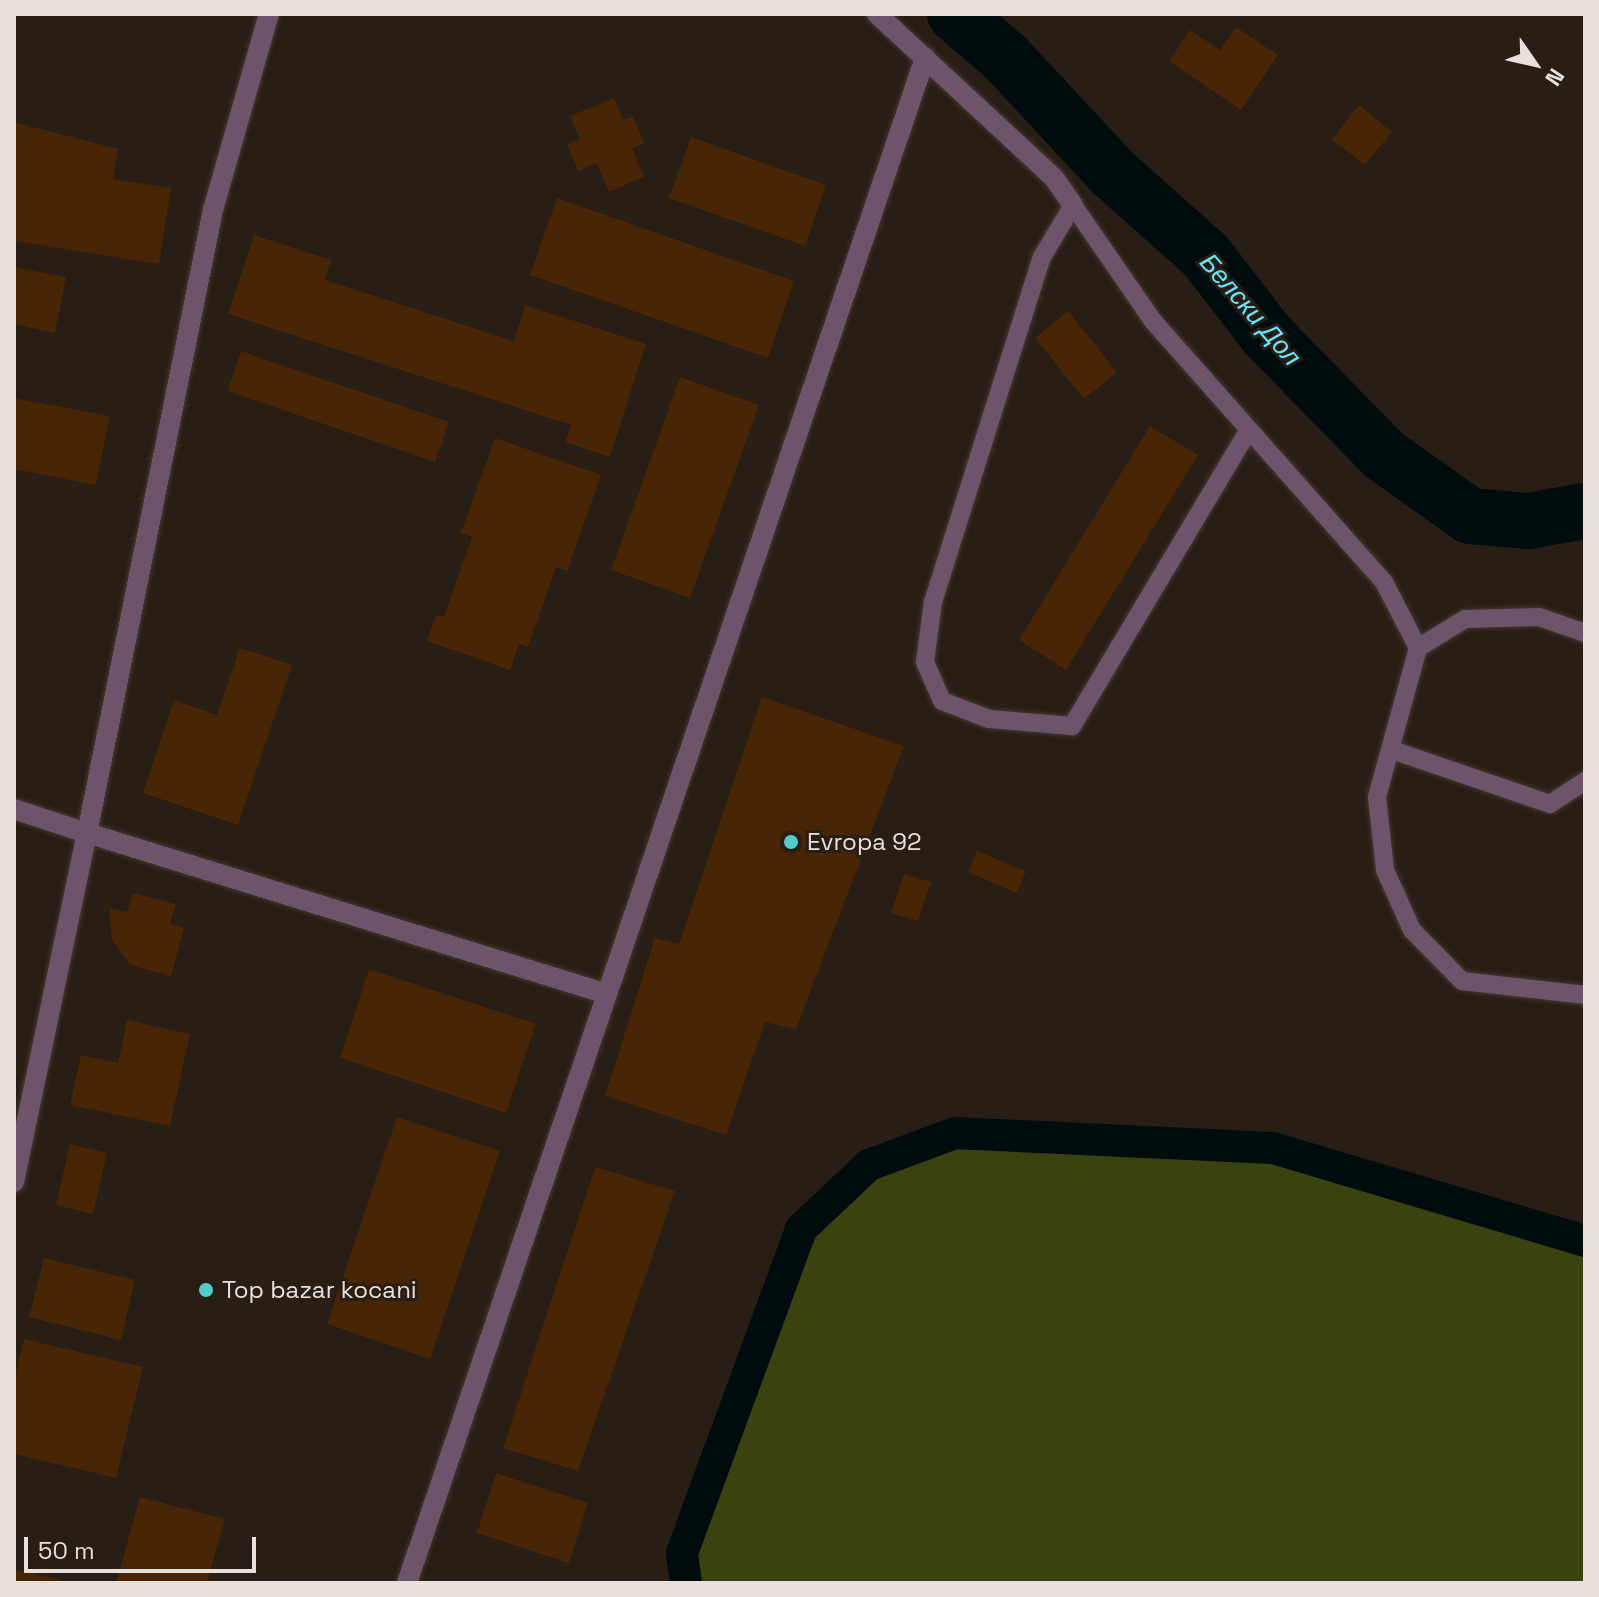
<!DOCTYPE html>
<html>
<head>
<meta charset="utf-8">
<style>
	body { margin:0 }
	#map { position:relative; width:1599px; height:1597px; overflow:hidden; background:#281e15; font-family:"Space Grotesk",sans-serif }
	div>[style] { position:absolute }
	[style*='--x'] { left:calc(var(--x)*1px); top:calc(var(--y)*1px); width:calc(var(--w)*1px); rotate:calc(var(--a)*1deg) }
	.green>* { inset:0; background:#3b4210 }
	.canal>* { height:32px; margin:-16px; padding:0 16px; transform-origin:16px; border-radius:16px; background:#010c0f }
	.river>* { height:56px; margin:-28px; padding:0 28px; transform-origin:28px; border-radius:28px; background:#010c0f }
	.building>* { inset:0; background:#472505 }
	.roads { filter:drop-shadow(0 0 2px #433931) drop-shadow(0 0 2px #433931) }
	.service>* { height:18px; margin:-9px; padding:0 9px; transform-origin:9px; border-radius:9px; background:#6f536a }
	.minor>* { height:20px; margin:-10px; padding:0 10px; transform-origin:10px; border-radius:10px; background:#6f536a }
	.dots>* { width:22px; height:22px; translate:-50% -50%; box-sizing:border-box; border:4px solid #281e15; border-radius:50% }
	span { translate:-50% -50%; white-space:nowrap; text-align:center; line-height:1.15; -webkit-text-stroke:6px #281e15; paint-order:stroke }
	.poi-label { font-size:24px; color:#e8e0da }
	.left { translate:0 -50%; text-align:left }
	.water-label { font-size:26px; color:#6be5fd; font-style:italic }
	.frame { position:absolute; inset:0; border:16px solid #e8e0da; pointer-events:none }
	.north { position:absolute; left:1495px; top:24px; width:80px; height:80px; -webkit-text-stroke:6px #281e15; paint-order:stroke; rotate:124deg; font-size:22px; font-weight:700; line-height:32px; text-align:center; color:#e8e0da }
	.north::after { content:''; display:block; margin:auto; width:28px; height:36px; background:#e8e0da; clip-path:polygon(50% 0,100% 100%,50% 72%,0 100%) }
	.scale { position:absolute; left:24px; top:1537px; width:232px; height:36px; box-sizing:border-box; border:4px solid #e8e0da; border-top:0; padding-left:10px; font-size:24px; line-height:28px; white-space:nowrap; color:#e8e0da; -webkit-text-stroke:6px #281e15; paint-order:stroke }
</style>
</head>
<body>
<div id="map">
	<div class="green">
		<div style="clip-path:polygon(955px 1133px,1273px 1148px,1585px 1241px,1585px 1583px,686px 1583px,682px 1553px,801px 1229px,869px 1165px)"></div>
	</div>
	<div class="canal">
		<div style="--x:686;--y:1583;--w:30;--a:-98"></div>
		<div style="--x:682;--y:1553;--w:345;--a:-69.8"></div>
		<div style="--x:801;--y:1229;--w:93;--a:-43.3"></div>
		<div style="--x:869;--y:1165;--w:92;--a:-20.4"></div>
		<div style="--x:955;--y:1133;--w:318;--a:2.7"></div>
		<div style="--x:1273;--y:1148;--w:326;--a:16.6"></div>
	</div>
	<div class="river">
		<div style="--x:955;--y:14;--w:66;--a:40.7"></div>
		<div style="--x:1005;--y:57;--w:158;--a:47"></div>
		<div style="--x:1113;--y:173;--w:125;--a:41.7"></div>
		<div style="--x:1206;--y:256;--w:98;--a:52.4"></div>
		<div style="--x:1266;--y:334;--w:169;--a:45.7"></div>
		<div style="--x:1384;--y:455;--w:105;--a:35.3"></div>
		<div style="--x:1470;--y:516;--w:58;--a:4.9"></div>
		<div style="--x:1528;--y:521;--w:58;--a:-10"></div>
	</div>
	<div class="building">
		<div style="clip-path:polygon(1236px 27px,1278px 55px,1241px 110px,1169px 61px,1190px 30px,1220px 50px)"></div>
		<div style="clip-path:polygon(614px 98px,623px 120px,633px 117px,644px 143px,632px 148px,644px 177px,609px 192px,597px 163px,578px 171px,567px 144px,580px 139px,570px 116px)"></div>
		<div style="clip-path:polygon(1359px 105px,1392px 132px,1364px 165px,1332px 139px)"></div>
		<div style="clip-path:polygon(14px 122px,118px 149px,113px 179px,171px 188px,159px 264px,14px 241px)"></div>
		<div style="clip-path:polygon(691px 137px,826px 185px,805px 246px,669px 198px)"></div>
		<div style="clip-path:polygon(557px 198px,794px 281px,768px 358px,530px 275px)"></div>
		<div style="clip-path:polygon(254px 235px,331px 260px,325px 280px,514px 341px,525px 305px,646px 344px,610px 457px,565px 442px,571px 425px,228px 314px)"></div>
		<div style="clip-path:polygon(14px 267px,66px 277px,55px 333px,14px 324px)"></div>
		<div style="clip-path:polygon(1068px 311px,1117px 372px,1084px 399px,1035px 338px)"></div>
		<div style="clip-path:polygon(241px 351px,449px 422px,435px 462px,227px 391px)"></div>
		<div style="clip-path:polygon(680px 377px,759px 405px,690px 598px,611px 570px)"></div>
		<div style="clip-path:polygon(14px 398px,110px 416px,96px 485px,14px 469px)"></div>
		<div style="clip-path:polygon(1150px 426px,1198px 455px,1066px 670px,1019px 640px)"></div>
		<div style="clip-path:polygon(495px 438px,601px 475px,567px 571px,556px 567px,528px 647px,519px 644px,510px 670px,427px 641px,436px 615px,444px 617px,472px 537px,461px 533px)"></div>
		<div style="clip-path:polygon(240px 648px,292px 665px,238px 825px,143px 793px,174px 700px,217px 715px)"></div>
		<div style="clip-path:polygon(762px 697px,904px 746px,796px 1029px,765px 1022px,726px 1135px,605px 1096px,655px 938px,679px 944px)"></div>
		<div style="clip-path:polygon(977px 851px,1026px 871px,1017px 893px,968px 872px)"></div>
		<div style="clip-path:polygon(904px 874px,931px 882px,918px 921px,891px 913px)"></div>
		<div style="clip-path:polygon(133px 893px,176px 904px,170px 924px,184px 928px,171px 976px,130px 965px,112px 940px,109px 908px,127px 912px)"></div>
		<div style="clip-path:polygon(369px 969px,536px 1024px,506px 1113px,340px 1058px)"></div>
		<div style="clip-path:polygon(127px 1020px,190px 1034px,170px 1126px,70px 1105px,81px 1055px,118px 1063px)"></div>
		<div style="clip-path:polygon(397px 1117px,500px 1151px,430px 1359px,327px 1324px)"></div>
		<div style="clip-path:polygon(70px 1144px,107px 1153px,93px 1214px,56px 1205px)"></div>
		<div style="clip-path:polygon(595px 1167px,675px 1191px,578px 1471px,503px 1448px)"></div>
		<div style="clip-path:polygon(44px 1258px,135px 1280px,121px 1340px,29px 1317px)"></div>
		<div style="clip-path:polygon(24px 1339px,143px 1367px,116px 1478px,14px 1454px,14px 1381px)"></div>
		<div style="clip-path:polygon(496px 1473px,588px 1503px,569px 1563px,477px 1533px)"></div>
		<div style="clip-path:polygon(140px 1497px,225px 1519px,207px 1583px,116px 1583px)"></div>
		<div style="clip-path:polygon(14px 1569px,69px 1582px,69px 1583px,14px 1583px)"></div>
	</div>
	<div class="roads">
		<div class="service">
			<div style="--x:1248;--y:431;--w:344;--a:120.8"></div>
			<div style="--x:1072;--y:726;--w:83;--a:-175.2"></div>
			<div style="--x:989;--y:719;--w:50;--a:-159"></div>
			<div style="--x:942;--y:701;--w:43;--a:-113.6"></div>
			<div style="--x:925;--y:662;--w:61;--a:-82.4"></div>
			<div style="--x:933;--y:602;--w:362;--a:-72.5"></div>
			<div style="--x:1042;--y:257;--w:61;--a:-59.2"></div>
			<div style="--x:1073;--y:205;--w:141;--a:55.4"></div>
			<div style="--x:1153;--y:321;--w:349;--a:48.5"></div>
			<div style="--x:1384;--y:582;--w:74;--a:62.7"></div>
			<div style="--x:1418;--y:648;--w:55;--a:-31.7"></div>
			<div style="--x:1465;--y:619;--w:74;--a:-1.5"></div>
			<div style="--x:1539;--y:617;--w:49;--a:19.2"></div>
			<div style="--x:1418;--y:648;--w:155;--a:105.4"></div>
			<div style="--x:1377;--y:797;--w:73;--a:83.7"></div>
			<div style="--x:1385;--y:870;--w:66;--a:65.8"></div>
			<div style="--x:1412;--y:930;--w:71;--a:45.6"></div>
			<div style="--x:1462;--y:981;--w:124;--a:6.5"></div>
			<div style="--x:1392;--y:750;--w:167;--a:18.9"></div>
			<div style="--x:1550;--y:804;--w:42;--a:-33.3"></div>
		</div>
		<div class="minor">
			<div style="--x:877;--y:14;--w:241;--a:42.8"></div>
			<div style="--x:1054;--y:178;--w:33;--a:55"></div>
			<div style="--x:14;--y:809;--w:77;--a:18.2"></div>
			<div style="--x:87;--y:833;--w:636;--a:-78.57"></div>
			<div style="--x:213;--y:210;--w:204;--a:-74.1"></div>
			<div style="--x:14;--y:1182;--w:357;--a:-78.2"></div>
			<div style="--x:87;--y:833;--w:541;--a:17.2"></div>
			<div style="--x:407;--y:1583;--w:1611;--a:-71.24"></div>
		</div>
	</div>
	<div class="dots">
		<div style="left:791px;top:842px;background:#52cdcc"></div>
		<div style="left:206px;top:1290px;background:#52cdcc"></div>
	</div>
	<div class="poi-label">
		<span class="left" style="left:807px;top:842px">Evropa 92</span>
		<span class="left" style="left:222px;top:1290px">Top bazar kocani</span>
	</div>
	<div class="water-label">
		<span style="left:1250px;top:310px;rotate:49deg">Белски Дол</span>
	</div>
	<div class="frame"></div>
	<div class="north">N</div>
	<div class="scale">50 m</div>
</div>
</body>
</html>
